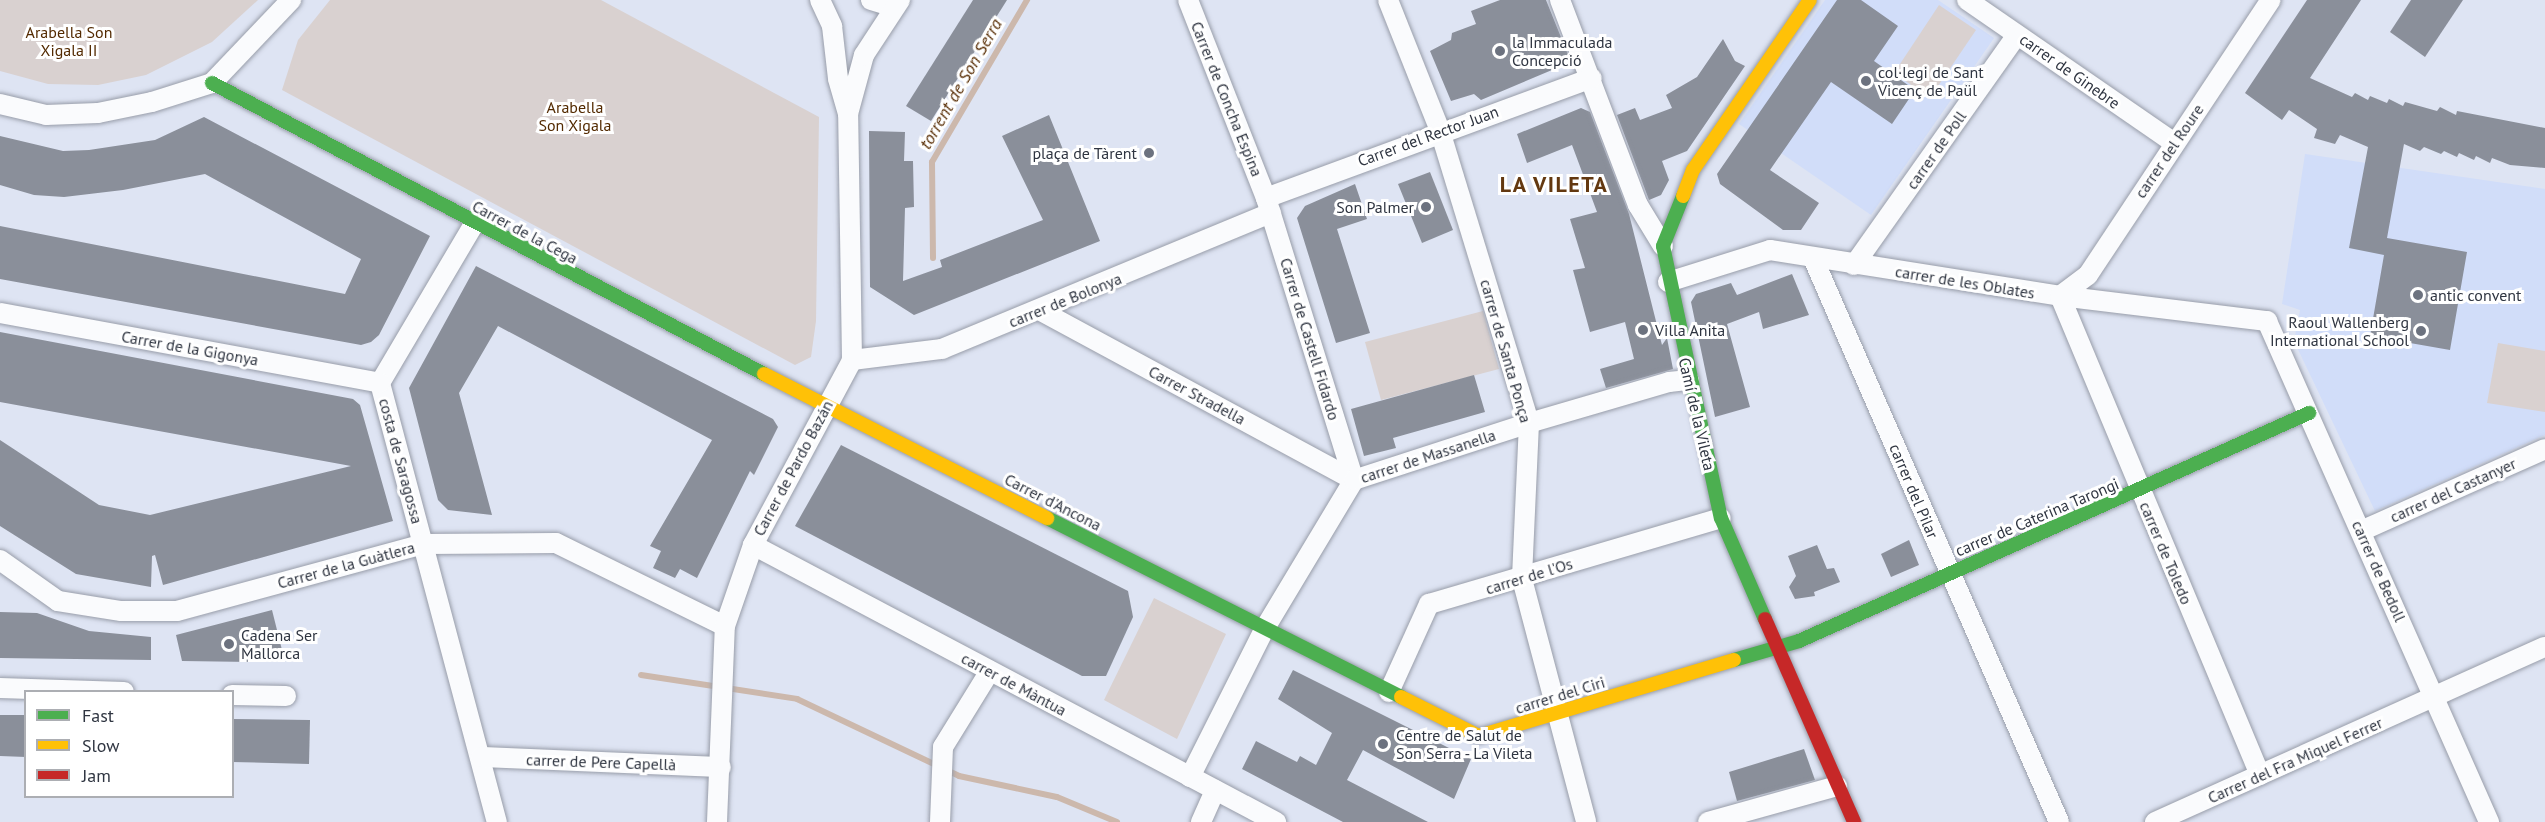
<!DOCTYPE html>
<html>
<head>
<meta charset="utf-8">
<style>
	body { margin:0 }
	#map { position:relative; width:2545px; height:822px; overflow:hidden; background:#dee4f3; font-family:"PT Sans",sans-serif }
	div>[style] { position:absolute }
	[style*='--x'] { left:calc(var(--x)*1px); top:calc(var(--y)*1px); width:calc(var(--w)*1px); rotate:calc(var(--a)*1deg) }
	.built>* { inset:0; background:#d1ddf9 }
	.green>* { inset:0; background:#d9d1d0 }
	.stream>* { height:6px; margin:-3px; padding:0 3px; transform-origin:3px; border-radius:3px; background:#ccb8ac }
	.building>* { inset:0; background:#8a8f9a }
	.roads { filter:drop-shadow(0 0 2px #989da9) drop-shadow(0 0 2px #989da9) }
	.street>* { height:20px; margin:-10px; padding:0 10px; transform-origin:10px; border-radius:10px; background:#fafbfd }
	.fast>* { height:14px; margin:-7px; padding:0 7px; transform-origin:7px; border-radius:7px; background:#4caf50 }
	.slow>* { height:14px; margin:-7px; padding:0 7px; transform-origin:7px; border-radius:7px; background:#ffc107 }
	.jam>* { height:14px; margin:-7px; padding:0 7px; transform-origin:7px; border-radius:7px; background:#c62828 }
	.dots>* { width:16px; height:16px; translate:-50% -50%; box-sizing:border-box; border:3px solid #fff; border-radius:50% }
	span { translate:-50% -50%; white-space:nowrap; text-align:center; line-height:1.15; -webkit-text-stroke:6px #fff; paint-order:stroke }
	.park-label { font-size:16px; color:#532a01 }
	.poi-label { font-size:16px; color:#2f3541 }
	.left { translate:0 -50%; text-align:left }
	.right { translate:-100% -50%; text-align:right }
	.street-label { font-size:16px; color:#2f3541 }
	.water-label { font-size:18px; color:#5a3008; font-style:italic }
	.district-label { font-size:22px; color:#633810; font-weight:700; letter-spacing:1.5px }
	.legend { position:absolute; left:24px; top:690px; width:210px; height:108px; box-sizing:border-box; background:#fff; border:2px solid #acaeb3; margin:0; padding:8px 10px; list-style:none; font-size:18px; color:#2f3541 }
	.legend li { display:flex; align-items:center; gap:12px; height:30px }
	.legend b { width:30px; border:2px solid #acaeb3 }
</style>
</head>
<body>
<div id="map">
	<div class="built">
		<div style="clip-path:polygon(1825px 0,1938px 0,1994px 38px,1871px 215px,1739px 124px)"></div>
		<div style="clip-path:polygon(2305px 154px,2545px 189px,2545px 435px,2375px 511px,2294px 341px,2300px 310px,2282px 304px)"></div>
	</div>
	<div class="green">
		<div style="clip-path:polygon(0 0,258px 0,212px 42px,146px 75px,98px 85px,48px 84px,0 71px)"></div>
		<div style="clip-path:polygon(330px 0,601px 0,819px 117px,816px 321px,811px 357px,795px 365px,282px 90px,298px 40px)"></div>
		<div style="clip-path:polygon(1939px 5px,1976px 30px,1930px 98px,1894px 73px)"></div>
		<div style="clip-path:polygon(1483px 311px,1499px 369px,1381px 400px,1365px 342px)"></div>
		<div style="clip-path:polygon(2498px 343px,2545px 351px,2545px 412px,2487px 403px)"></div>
		<div style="clip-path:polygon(1154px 598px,1226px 634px,1177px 739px,1104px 700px)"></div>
	</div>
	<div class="stream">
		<div style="--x:933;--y:258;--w:96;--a:-90.6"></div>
		<div style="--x:932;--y:162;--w:188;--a:-59.6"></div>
		<div style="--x:641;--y:675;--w:158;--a:8.7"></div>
		<div style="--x:797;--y:699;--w:179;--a:25.4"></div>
		<div style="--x:959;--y:776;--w:100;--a:12.1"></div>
		<div style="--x:1057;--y:797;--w:65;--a:22.6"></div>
	</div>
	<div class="building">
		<div style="clip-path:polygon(973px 0,1007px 0,931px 121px,906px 106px)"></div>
		<div style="clip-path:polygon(1500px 0,1546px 0,1571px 62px,1481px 100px,1474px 94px,1451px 101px,1430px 51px,1451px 40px,1452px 33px,1476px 24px,1471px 11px)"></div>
		<div style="clip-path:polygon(1837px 0,1861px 0,1898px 26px,1874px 61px,1915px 90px,1892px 124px,1831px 82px,1770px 170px,1819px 203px,1801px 230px,1783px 230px,1720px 184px,1717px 174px)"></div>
		<div style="clip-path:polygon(2307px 0,2361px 0,2310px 78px,2352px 97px,2355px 93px,2368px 100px,2370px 96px,2387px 103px,2389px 99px,2403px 106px,2405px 102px,2437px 111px,2440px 107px,2456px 115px,2457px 111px,2545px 128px,2545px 168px,2510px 165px,2492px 158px,2490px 163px,2476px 156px,2474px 160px,2459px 153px,2457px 157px,2444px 151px,2441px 154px,2424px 147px,2420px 151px,2404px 144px,2387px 238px,2467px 252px,2450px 350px,2370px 336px,2384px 255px,2349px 248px,2368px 147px,2340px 135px,2335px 144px,2314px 138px,2317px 129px,2289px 110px,2282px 120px,2245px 93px)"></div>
		<div style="clip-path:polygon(2411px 0,2463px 0,2425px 57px,2390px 32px)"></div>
		<div style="clip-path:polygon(1723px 39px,1735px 61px,1745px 66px,1687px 151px,1662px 161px,1669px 180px,1661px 195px,1649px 200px,1617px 115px,1635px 108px,1640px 120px,1672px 108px,1666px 95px,1697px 77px)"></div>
		<div style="clip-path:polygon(1581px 108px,1590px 112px,1629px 214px,1662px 345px,1667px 338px,1673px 369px,1606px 388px,1600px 369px,1634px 359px,1625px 322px,1590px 332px,1573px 270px,1585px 268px,1570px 219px,1597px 212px,1572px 145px,1527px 163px,1517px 134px)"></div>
		<div style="clip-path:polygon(1049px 115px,1100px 241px,914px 315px,870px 287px,869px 131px,905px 132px,904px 161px,913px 161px,914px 207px,905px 208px,903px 281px,942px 267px,940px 260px,1043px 220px,1002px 136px)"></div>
		<div style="clip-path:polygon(204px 117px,430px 236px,379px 335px,371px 342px,361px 345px,0 279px,0 226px,345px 294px,361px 259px,205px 174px,123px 190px,64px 197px,34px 195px,0 185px,0 136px,63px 151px,89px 150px,155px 140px)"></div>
		<div style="clip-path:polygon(1430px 172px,1453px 230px,1422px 243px,1398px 184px)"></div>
		<div style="clip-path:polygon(1355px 184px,1367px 219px,1337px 229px,1370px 333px,1336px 343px,1297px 218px,1305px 206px)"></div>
		<div style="clip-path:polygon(476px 266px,773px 419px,778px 427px,754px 475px,750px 471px,697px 578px,680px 569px,675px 578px,653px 568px,661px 551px,650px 546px,712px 440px,498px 326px,459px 393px,492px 515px,448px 510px,438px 500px,409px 388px)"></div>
		<div style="clip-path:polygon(1792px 274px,1809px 315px,1763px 329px,1759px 312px,1727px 324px,1750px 407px,1715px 417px,1691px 302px,1696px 294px,1731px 283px,1737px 295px)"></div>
		<div style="clip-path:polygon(0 332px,353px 399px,360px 405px,393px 521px,163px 585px,155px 555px,152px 556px,151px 587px,76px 574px,0 526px,0 440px,99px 505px,150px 515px,351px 466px,0 402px)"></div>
		<div style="clip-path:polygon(1474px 375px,1485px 412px,1393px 438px,1396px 448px,1364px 456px,1351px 409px)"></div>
		<div style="clip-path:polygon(841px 445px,1128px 591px,1133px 617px,1106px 676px,1082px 676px,795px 526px)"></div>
		<div style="clip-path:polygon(1909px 540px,1919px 565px,1891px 577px,1881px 554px)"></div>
		<div style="clip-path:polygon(1817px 545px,1827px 569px,1834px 568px,1840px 582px,1814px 592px,1815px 596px,1795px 599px,1789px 587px,1796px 576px,1788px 556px)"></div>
		<div style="clip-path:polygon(272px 610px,283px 654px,261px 653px,252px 662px,182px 661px,176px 635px)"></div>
		<div style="clip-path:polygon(0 612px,37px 613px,89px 631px,151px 637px,151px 660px,0 658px)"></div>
		<div style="clip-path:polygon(1293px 670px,1471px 759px,1454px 799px,1363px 750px,1347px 780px,1428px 822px,1343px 822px,1242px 769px,1256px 741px,1297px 762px,1300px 756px,1316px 765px,1332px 733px,1278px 699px)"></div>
		<div style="clip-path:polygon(0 715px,26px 715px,26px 757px,0 756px)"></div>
		<div style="clip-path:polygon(232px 719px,310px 720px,309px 764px,232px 762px)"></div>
		<div style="clip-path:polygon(1804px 749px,1815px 780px,1737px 801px,1729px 772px)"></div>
	</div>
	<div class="roads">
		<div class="street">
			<div style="--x:820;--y:0;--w:29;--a:65"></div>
			<div style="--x:832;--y:26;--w:53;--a:83.5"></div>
			<div style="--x:838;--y:79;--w:36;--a:74"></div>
			<div style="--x:871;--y:0;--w:24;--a:17"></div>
			<div style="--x:1188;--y:0;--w:213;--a:68.5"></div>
			<div style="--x:1266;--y:198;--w:295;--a:72.7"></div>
			<div style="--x:1388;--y:0;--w:141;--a:68.3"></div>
			<div style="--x:1440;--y:131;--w:305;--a:73"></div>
			<div style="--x:1529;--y:423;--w:156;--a:92.6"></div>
			<div style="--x:1522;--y:579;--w:251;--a:75.2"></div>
			<div style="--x:1560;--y:0;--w:219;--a:69.2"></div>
			<div style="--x:1638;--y:205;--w:48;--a:58.6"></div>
			<div style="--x:1967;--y:0;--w:252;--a:34.6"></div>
			<div style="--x:0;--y:104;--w:47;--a:13.4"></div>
			<div style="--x:46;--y:115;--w:52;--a:-2.2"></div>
			<div style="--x:98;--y:113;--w:55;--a:-11.5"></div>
			<div style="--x:152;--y:102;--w:63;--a:-17.6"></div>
			<div style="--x:212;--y:83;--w:115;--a:-46.4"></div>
			<div style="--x:1266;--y:198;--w:347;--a:-20.2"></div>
			<div style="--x:474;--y:224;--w:185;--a:120.6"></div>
			<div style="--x:380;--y:383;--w:454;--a:75.1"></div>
			<div style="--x:1813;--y:258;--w:615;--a:66.43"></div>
			<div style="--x:1854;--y:265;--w:282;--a:-54.7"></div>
			<div style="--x:1668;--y:282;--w:107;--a:-17.4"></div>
			<div style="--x:1770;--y:250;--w:294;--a:9"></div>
			<div style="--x:2060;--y:296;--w:209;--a:6.9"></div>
			<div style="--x:2267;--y:321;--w:548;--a:66.1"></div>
			<div style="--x:1041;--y:311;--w:356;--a:28.4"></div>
			<div style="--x:0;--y:313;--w:386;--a:10.4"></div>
			<div style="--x:852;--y:360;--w:91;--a:-7"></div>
			<div style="--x:942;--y:349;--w:356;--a:-22.5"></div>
			<div style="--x:2361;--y:531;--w:201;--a:-24"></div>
			<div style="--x:753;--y:545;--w:592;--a:27.91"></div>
			<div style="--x:0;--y:560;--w:71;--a:35.3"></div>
			<div style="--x:58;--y:601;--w:64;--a:9"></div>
			<div style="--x:121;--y:611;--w:56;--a:0"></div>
			<div style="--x:177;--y:611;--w:256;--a:-15.2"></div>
			<div style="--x:424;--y:544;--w:132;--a:-0.4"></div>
			<div style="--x:556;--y:543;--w:188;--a:26.2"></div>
			<div style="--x:0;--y:688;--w:124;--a:1.8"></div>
			<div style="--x:1389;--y:692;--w:97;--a:-65.6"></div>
			<div style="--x:1429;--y:604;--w:304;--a:-16.4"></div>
			<div style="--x:232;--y:695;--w:54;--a:1.1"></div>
			<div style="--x:481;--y:757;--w:240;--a:2.4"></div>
			<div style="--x:2260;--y:775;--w:519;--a:-112.66"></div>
			<div style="--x:2060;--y:296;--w:35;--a:-37"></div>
			<div style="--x:2088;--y:275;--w:330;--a:-56.4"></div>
			<div style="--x:1190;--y:777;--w:167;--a:-63.3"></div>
			<div style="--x:1265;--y:628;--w:173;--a:-59"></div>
			<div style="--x:1354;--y:480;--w:184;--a:-18"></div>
			<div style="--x:1529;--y:423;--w:146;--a:-16.3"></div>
			<div style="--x:1669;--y:382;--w:20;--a:-6"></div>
			<div style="--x:717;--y:822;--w:196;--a:-87.7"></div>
			<div style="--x:725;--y:626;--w:86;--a:-70.9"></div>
			<div style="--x:753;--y:545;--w:210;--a:-61.8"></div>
			<div style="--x:852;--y:360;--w:246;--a:-90.9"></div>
			<div style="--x:848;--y:114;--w:61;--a:-74.8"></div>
			<div style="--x:864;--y:55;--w:66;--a:-56.8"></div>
			<div style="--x:940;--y:822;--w:75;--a:-87.7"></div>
			<div style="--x:943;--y:747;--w:89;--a:-58.3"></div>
			<div style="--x:1201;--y:822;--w:35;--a:-66"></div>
			<div style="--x:1708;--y:822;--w:134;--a:-15.6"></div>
			<div style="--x:2155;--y:822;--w:427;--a:-24.2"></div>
		</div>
		<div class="fast">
			<div style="--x:212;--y:83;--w:624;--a:27.8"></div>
			<div style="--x:1683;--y:196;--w:54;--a:111.8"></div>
			<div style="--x:1663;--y:246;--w:278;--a:78"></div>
			<div style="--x:1721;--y:518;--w:110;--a:66.5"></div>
			<div style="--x:1047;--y:518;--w:397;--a:26.8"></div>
			<div style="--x:1734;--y:660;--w:68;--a:-16.3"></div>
			<div style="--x:1799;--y:641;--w:559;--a:-24.09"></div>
		</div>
		<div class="slow">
			<div style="--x:1683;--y:196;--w:28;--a:-69"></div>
			<div style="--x:1693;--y:170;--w:206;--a:-55.5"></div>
			<div style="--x:764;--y:374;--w:318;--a:27"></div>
			<div style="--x:1401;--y:697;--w:87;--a:26.6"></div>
			<div style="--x:1479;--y:736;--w:266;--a:-16.6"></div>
		</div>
		<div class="jam">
			<div style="--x:1765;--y:619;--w:222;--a:66.3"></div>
		</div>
	</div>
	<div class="dots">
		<div style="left:1500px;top:51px;background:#6c727f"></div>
		<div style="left:1866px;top:81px;background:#6c727f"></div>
		<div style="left:1149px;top:153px;background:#6c727f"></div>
		<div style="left:1426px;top:207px;background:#6c727f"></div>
		<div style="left:2418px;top:295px;background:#6c727f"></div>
		<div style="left:1643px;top:330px;background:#6c727f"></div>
		<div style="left:2421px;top:331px;background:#6c727f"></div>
		<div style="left:229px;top:644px;background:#6c727f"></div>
		<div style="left:1383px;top:744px;background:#6c727f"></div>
	</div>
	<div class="park-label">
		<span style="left:69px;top:41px">Arabella Son<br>Xigala II</span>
		<span style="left:575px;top:116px">Arabella<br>Son Xigala</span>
	</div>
	<div class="poi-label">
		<span class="left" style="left:1512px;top:51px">la Immaculada<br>Concepció</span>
		<span class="left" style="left:1878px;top:81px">col·legi de Sant<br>Vicenç de Paül</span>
		<span class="right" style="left:1137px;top:153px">plaça de Tàrent</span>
		<span class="right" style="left:1414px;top:207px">Son Palmer</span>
		<span class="left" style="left:2430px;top:295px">antic convent</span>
		<span class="right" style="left:2409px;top:331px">Raoul Wallenberg<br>International School</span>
		<span class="left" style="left:1655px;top:330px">Villa Anita</span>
		<span class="left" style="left:241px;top:644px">Cadena Ser<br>Mallorca</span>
		<span class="left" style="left:1396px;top:744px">Centre de Salut de<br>Son Serra - La Vileta</span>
	</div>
	<div class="street-label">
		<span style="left:2070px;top:71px;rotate:35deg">carrer de Ginebre</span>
		<span style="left:1227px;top:99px;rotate:68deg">Carrer de Concha Espina</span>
		<span style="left:1428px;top:136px;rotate:-20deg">Carrer del Rector Juan</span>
		<span style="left:1936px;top:150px;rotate:-55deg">carrer de Poll</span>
		<span style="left:2169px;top:151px;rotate:-56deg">carrer del Roure</span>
		<span style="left:525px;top:232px;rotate:28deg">Carrer de la Cega</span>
		<span style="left:1965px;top:282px;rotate:9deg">carrer de les Oblates</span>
		<span style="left:1065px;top:300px;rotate:-22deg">carrer de Bolonya</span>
		<span style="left:1310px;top:339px;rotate:73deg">Carrer de Castell Fidardo</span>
		<span style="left:190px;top:348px;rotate:10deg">Carrer de la Gigonya</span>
		<span style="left:1506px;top:351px;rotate:74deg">carrer de Santa Ponça</span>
		<span style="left:1197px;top:395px;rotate:28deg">Carrer Stradella</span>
		<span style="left:1697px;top:414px;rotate:77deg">Camí de la Vileta</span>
		<span style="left:1428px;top:456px;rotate:-18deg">carrer de Massanella</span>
		<span style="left:401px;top:461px;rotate:75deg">costa de Saragossa</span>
		<span style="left:793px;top:468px;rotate:-62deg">Carrer de Pardo Bazán</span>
		<span style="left:2453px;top:490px;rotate:-24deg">carrer del Castanyer</span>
		<span style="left:1914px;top:491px;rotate:67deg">carrer del Pilar</span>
		<span style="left:1053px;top:502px;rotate:27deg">Carrer d'Ancona</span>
		<span style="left:2037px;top:517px;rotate:-23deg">carrer de Caterina Tarongi</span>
		<span style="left:2166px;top:553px;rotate:67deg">carrer de Toledo</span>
		<span style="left:346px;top:565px;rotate:-15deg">Carrer de la Guàtlera</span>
		<span style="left:2379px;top:571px;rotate:66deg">carrer de Bedoll</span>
		<span style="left:1529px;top:576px;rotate:-17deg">carrer de l'Os</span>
		<span style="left:1014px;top:684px;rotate:28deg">carrer de Màntua</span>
		<span style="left:1560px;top:695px;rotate:-17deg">carrer del Ciri</span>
		<span style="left:2295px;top:760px;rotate:-24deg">Carrer del Fra Miquel Ferrer</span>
		<span style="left:601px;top:762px;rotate:2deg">carrer de Pere Capellà</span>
	</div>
	<div class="water-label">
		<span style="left:961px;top:84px;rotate:-60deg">torrent de Son Serra</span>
	</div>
	<div class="district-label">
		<span style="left:1554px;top:185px">LA VILETA</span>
	</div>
	<ul class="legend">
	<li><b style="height:8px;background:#4caf50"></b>Fast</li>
	<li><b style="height:8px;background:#ffc107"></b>Slow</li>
	<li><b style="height:8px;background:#c62828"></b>Jam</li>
	</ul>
</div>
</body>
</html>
